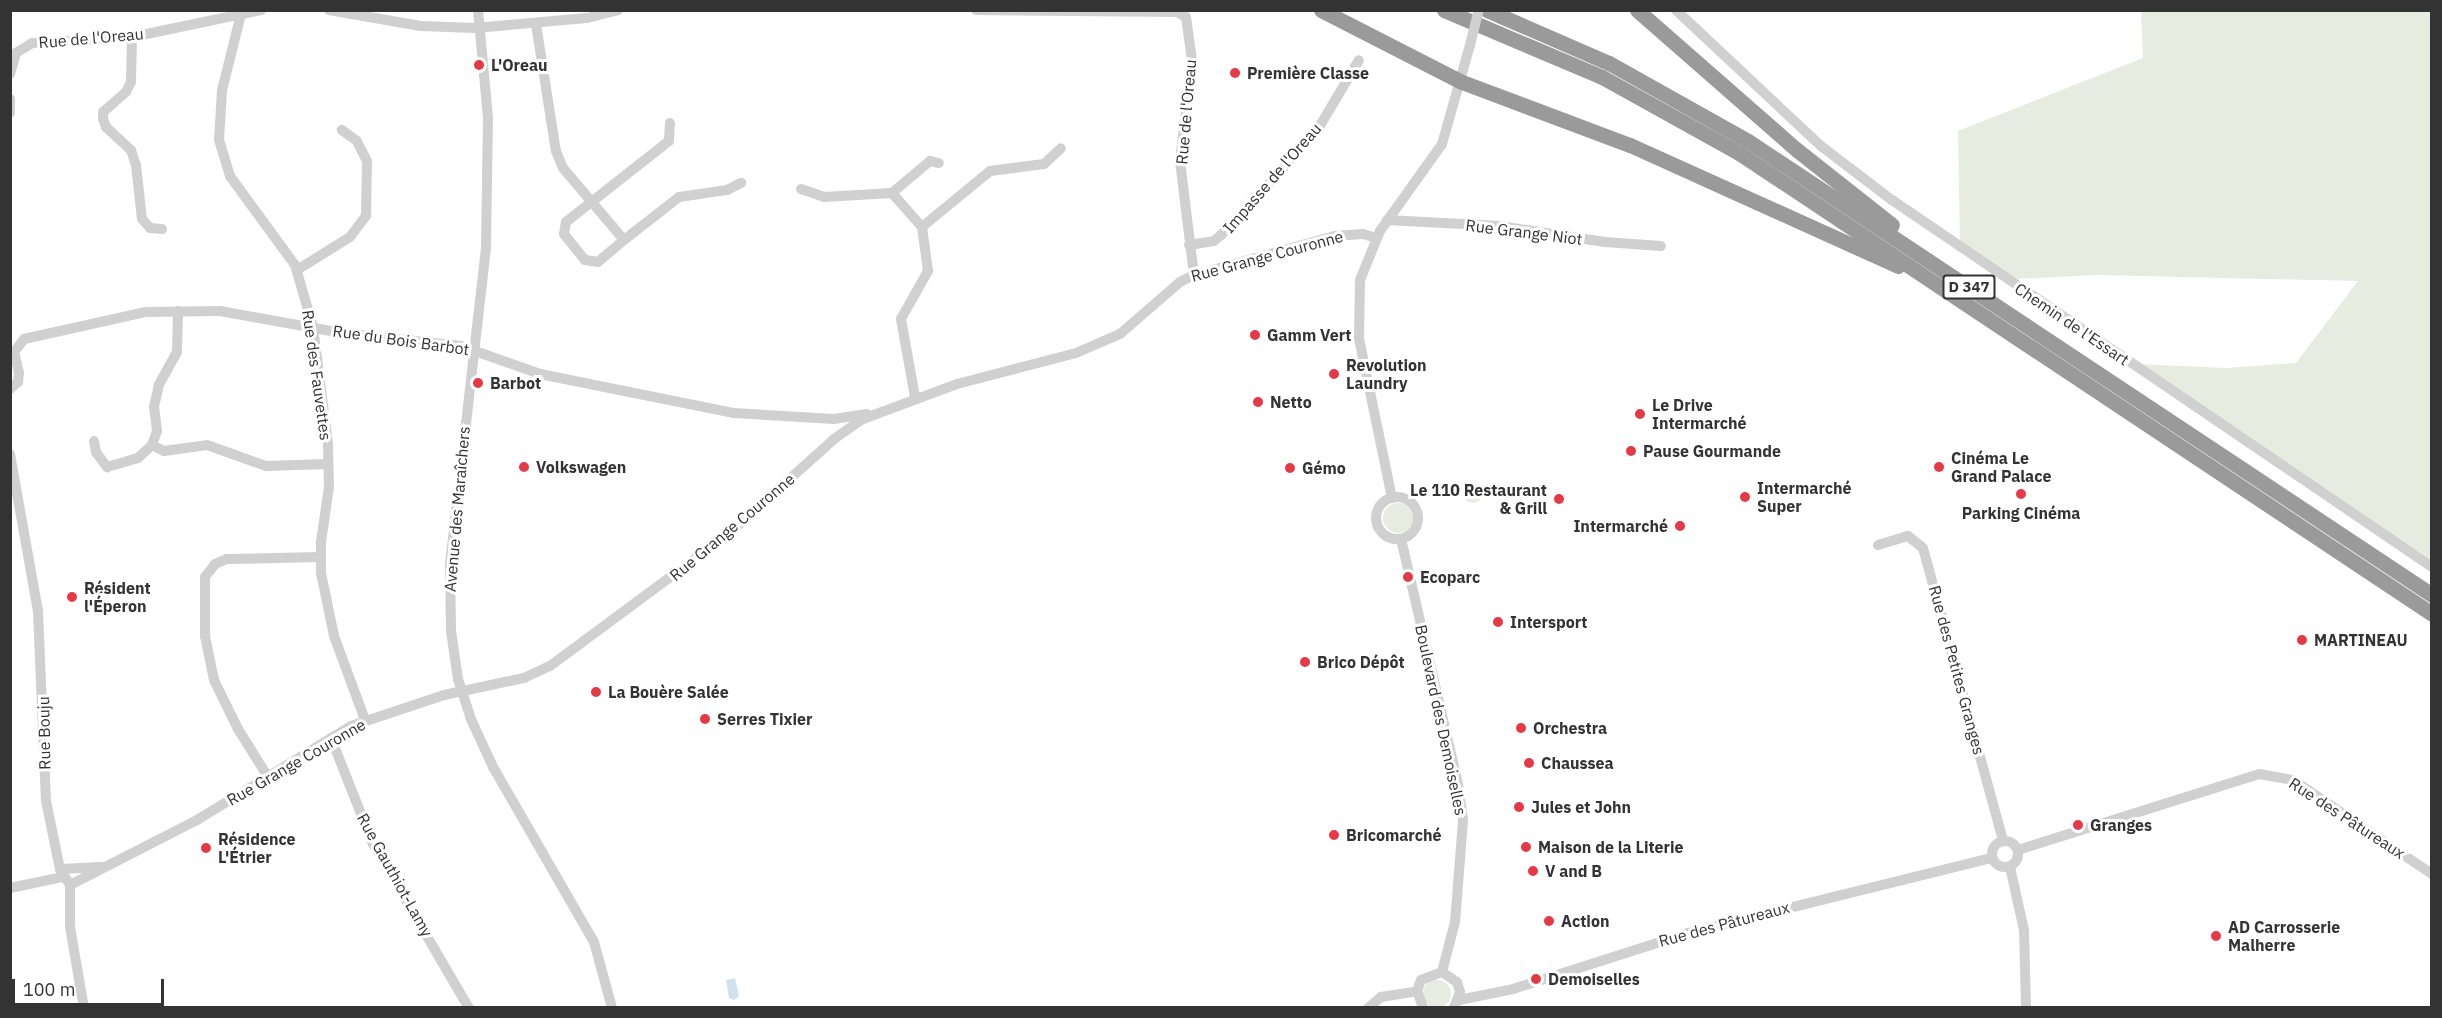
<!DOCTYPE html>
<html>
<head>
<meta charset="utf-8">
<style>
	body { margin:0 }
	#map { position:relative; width:2442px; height:1018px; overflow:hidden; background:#fff; font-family:"IBM Plex Sans",sans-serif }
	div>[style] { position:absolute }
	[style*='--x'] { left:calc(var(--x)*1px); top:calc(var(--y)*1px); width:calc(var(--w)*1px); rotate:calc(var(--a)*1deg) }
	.green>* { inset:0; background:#e6ecdf }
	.round { border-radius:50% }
	.water>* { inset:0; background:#cfe2ee }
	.minor>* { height:10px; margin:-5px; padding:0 5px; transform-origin:5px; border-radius:5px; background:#d0d0d0 }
	.minor>.ring { margin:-5px; padding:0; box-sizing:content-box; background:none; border:10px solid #d0d0d0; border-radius:50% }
	.highway>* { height:15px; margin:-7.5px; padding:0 7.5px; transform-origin:7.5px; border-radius:7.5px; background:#9a9a9a }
	.minor-bridge>* { height:10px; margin:-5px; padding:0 5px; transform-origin:5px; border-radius:5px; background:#d0d0d0 }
	.dots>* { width:16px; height:16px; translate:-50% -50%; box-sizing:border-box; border:3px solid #fff; border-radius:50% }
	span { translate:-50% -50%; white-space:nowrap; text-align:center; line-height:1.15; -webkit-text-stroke:6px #fff; paint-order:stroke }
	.shield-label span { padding:2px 4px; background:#fff; border:2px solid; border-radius:4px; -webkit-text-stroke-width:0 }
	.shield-label { font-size:15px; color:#333; font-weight:700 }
	.street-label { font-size:16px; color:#333 }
	.poi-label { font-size:16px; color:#333; font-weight:700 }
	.left { translate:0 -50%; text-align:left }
	.right { translate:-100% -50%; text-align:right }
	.frame { position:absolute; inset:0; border:12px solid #333; pointer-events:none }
	.scale { position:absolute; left:12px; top:979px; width:152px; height:27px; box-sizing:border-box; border:3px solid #333; border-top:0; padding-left:8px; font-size:18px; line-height:21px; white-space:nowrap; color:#333; -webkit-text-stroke:4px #fff; paint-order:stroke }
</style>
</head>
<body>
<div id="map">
	<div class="green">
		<div style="clip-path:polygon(2141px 11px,2431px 11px,2431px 561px,2136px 364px,2227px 368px,2296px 363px,2358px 281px,2098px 275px,2016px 279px,1960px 242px,1958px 131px,2143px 58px)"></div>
		<div class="round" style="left:1463px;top:483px;width:20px;height:20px"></div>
		<div class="round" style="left:1383px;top:503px;width:30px;height:30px"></div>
		<div class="round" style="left:1423px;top:980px;width:28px;height:28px"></div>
	</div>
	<div class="water">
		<div style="clip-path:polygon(735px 978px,739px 996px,734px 1000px,729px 998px,726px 980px)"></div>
	</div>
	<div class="minor">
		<div style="--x:329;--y:10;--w:93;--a:9.9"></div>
		<div style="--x:421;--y:26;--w:54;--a:2.1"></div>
		<div style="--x:475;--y:28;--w:112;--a:-5.1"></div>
		<div style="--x:587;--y:18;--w:32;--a:-14"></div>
		<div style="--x:478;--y:10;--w:107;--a:84.7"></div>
		<div style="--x:488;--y:117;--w:131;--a:90.9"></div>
		<div style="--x:486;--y:248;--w:319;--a:96.5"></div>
		<div style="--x:450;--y:565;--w:66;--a:89.1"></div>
		<div style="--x:451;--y:631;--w:49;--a:81.7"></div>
		<div style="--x:458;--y:679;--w:40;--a:72"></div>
		<div style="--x:470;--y:717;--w:55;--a:65.3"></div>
		<div style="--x:493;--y:767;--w:202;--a:60"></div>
		<div style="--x:594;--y:942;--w:68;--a:74.7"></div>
		<div style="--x:976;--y:10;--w:201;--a:0.6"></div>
		<div style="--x:1177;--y:12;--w:10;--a:29"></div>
		<div style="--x:1186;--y:17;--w:43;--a:82.1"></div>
		<div style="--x:1192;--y:60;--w:102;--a:96.8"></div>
		<div style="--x:1180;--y:161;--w:115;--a:83"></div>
		<div style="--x:1676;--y:10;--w:199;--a:43.2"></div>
		<div style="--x:1821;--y:146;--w:89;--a:37.3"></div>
		<div style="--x:1892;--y:200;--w:653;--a:34.2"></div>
		<div style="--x:241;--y:14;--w:78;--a:104"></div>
		<div style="--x:222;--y:90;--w:50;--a:93.4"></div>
		<div style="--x:219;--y:140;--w:38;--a:73"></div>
		<div style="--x:230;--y:176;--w:110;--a:53.9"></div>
		<div style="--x:295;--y:265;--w:65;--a:73.8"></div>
		<div style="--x:313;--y:327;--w:118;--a:82.7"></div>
		<div style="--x:328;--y:444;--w:43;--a:88.7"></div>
		<div style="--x:329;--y:487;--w:56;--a:98.3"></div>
		<div style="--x:321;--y:542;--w:31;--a:90"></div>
		<div style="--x:321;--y:573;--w:64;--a:78.3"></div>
		<div style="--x:334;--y:636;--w:90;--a:69.7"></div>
		<div style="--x:536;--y:24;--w:129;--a:81.1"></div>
		<div style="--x:556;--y:151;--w:18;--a:68"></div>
		<div style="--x:563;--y:168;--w:94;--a:49.7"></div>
		<div style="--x:624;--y:240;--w:70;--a:-38"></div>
		<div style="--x:679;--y:197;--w:49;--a:-8.3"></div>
		<div style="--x:727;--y:190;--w:16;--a:-27"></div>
		<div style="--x:132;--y:37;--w:45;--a:91.3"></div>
		<div style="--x:131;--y:82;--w:11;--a:117"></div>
		<div style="--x:126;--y:92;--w:30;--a:139"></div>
		<div style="--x:103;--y:112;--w:7;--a:90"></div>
		<div style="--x:103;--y:119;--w:9;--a:69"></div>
		<div style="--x:106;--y:127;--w:34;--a:43"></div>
		<div style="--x:131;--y:150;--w:16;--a:72"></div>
		<div style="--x:136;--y:165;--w:54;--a:83.7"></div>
		<div style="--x:142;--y:219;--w:12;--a:48"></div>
		<div style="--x:150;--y:228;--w:12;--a:5"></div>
		<div style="--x:10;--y:74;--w:22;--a:-74"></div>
		<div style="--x:16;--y:53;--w:19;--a:-32"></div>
		<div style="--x:32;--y:43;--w:100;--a:-3.4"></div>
		<div style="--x:132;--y:37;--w:132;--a:-11.8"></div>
		<div style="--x:10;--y:99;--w:14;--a:90"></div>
		<div style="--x:801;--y:189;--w:24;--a:19"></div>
		<div style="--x:824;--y:197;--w:68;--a:-3.4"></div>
		<div style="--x:892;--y:193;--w:45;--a:48.6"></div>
		<div style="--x:922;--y:227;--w:44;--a:82.2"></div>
		<div style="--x:928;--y:271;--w:55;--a:119.4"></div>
		<div style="--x:901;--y:319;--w:79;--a:79.8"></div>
		<div style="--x:892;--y:193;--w:50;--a:-40.1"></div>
		<div style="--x:930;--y:161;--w:9;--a:13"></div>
		<div style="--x:1387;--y:220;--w:113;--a:3"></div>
		<div style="--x:1500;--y:226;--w:106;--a:8.7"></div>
		<div style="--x:1605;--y:242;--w:56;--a:4.1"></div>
		<div style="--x:922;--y:227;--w:88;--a:-39.5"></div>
		<div style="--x:990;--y:171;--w:54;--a:-7.4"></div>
		<div style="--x:1044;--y:164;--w:23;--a:-43"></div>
		<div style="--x:624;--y:240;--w:34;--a:140"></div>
		<div style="--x:598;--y:262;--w:13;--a:-171"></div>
		<div style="--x:585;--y:260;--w:33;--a:-129"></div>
		<div style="--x:564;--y:234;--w:12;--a:-81"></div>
		<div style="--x:566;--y:222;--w:131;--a:-38.2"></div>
		<div style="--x:669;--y:141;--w:18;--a:-87"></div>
		<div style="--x:1189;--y:245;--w:25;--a:-9"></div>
		<div style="--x:1214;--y:241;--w:9;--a:-41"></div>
		<div style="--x:1221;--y:235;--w:115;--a:-47.1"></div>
		<div style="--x:1299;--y:151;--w:35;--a:-51"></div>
		<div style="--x:1321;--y:124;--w:74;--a:-59.3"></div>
		<div style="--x:297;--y:270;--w:62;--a:-31.9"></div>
		<div style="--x:350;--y:237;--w:26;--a:-53"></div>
		<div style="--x:366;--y:216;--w:55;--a:-89"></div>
		<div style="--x:367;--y:161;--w:22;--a:-117"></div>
		<div style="--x:357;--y:141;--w:19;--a:-144"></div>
		<div style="--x:178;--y:311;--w:41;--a:91.4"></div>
		<div style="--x:177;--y:352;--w:38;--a:119"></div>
		<div style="--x:159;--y:385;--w:22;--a:103"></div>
		<div style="--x:154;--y:406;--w:25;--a:83"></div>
		<div style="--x:157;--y:431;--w:15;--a:110"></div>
		<div style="--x:152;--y:445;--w:13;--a:27"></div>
		<div style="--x:164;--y:451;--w:43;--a:-7.9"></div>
		<div style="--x:207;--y:445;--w:63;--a:19.6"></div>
		<div style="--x:266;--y:466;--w:62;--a:-1.8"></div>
		<div style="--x:10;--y:389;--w:11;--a:-41"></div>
		<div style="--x:18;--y:382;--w:9;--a:-84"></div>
		<div style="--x:19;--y:373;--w:22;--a:-103"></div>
		<div style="--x:14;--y:352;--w:16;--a:-52"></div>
		<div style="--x:24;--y:339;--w:125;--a:-12.5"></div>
		<div style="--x:146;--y:312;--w:74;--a:-0.8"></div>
		<div style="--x:220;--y:311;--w:124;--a:10.2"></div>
		<div style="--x:342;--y:333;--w:120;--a:6.2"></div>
		<div style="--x:461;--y:346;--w:84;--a:19.5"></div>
		<div style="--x:540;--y:374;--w:198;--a:11.4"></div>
		<div style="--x:734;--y:413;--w:100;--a:3.4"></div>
		<div style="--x:834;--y:419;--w:33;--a:-9"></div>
		<div style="--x:94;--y:441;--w:11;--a:80"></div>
		<div style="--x:96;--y:452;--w:19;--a:54"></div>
		<div style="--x:107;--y:467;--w:32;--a:-16"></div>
		<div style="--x:138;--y:458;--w:19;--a:-43"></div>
		<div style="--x:10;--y:454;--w:159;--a:79.9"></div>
		<div style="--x:38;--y:611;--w:190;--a:87.6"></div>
		<div style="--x:46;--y:801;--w:69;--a:78.4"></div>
		<div style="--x:60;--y:869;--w:19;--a:58"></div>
		<div style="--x:70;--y:885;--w:42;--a:90"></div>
		<div style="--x:70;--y:927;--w:82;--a:80.2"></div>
		<div class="ring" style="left:1376px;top:497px;width:32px;height:32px"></div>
		<div style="--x:1392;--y:498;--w:163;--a:-101.7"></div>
		<div style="--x:1359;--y:338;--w:58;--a:-89"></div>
		<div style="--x:1360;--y:280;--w:53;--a:-67.8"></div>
		<div style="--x:1380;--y:231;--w:107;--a:-54.5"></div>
		<div style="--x:1442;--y:144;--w:103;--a:-74.2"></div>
		<div style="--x:1401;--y:539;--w:252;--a:76.9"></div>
		<div style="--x:1458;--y:784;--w:37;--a:82"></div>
		<div style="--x:1463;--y:821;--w:101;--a:94.5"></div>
		<div style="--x:1455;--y:922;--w:52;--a:104.6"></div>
		<div style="--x:1878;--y:545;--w:31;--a:-17"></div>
		<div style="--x:1908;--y:536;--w:19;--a:39"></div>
		<div style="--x:1923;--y:548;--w:304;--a:74.7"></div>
		<div style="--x:331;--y:738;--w:114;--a:68.4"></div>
		<div style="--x:373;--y:844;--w:190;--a:59.7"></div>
		<div style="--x:268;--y:777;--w:57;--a:-122"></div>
		<div style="--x:238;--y:729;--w:55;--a:-116.1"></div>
		<div style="--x:214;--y:680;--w:45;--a:-101.6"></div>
		<div style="--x:205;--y:636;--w:59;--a:-90"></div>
		<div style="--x:205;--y:577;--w:16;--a:-52"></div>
		<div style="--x:215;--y:564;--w:13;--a:-23"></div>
		<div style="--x:227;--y:559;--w:93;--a:-1.2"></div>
		<div class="ring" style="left:1992px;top:841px;width:16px;height:16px"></div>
		<div style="--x:2018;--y:850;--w:253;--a:-17.5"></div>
		<div style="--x:2259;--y:774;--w:35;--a:10"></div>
		<div style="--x:2293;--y:780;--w:168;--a:34.1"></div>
		<div style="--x:2010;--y:867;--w:65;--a:77.5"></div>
		<div style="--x:2024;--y:930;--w:78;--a:88.5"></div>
		<div style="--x:60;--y:869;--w:42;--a:-2.7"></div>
		<div style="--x:70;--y:885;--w:143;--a:-27.1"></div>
		<div style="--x:197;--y:820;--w:180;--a:-31.4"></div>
		<div style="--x:351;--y:726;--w:98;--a:-18.4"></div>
		<div style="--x:444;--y:695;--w:82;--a:-12"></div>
		<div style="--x:524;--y:678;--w:29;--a:-25"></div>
		<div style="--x:550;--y:666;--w:219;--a:-36.5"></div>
		<div style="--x:726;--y:536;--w:145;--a:-41.9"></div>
		<div style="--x:834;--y:439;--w:35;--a:-35"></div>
		<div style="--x:863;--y:419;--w:100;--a:-20.4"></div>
		<div style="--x:957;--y:384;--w:123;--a:-14.6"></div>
		<div style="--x:1076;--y:353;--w:48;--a:-23.4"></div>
		<div style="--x:1120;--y:334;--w:79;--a:-40.9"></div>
		<div style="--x:1180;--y:282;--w:16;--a:-27"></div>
		<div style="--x:1194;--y:275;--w:146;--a:-15.5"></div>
		<div style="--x:1335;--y:236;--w:28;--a:-4"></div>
		<div style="--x:1363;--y:234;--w:14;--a:17"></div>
		<div style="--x:10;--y:888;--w:53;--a:-11.9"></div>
		<div style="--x:1459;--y:1000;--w:55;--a:-11.5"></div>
		<div style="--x:1513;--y:989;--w:184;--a:-17.7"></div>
		<div style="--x:1688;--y:933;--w:313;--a:-13.9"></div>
		<div style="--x:1368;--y:1008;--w:17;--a:-40"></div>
		<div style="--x:1381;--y:997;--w:36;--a:-9"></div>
		<div style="--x:1423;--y:1008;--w:18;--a:-109"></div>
		<div style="--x:1417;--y:991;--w:12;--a:-70"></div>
		<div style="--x:1421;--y:980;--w:22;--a:-21"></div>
		<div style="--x:1442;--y:972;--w:18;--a:34"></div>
		<div style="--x:1457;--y:982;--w:10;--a:73"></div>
		<div style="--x:1460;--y:992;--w:17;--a:111"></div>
	</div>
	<div class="highway">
		<div style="--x:1321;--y:10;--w:158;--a:27.1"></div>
		<div style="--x:1462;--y:82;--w:179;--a:20.6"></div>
		<div style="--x:1630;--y:145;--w:294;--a:24.3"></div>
		<div style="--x:1444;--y:10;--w:172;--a:23"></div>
		<div style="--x:1602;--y:77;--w:157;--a:29"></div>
		<div style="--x:1739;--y:153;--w:832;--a:33.63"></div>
		<div style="--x:1487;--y:10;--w:133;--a:23.5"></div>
		<div style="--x:1609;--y:63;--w:159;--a:29.3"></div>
		<div style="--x:1748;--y:141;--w:821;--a:33.57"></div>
		<div style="--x:1637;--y:10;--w:213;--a:41.2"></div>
		<div style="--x:1797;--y:150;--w:121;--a:38.3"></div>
	</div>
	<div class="minor-bridge">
		<div style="--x:1470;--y:45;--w:36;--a:-76"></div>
	</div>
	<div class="dots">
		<div style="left:479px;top:65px;background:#e63946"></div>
		<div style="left:1235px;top:73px;background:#e63946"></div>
		<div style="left:1255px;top:335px;background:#e63946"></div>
		<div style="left:1334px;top:374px;background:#e63946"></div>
		<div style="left:478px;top:383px;background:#e63946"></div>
		<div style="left:1258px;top:402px;background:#e63946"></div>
		<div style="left:1640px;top:414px;background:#e63946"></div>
		<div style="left:1631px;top:451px;background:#e63946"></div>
		<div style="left:524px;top:467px;background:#e63946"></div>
		<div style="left:1939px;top:467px;background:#e63946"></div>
		<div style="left:1290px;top:468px;background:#e63946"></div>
		<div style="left:2021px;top:494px;background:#e63946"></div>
		<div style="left:1745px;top:497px;background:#e63946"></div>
		<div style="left:1559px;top:499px;background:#e63946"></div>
		<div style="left:1680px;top:526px;background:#e63946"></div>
		<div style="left:1408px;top:577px;background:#e63946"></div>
		<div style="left:72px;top:597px;background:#e63946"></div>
		<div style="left:1498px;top:622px;background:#e63946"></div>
		<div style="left:2302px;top:640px;background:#e63946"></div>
		<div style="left:1305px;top:662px;background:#e63946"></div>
		<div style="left:596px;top:692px;background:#e63946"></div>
		<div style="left:705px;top:719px;background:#e63946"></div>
		<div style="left:1521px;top:728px;background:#e63946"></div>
		<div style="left:1529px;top:763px;background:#e63946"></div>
		<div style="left:1519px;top:807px;background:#e63946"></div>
		<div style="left:2078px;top:825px;background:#e63946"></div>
		<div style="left:1334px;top:835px;background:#e63946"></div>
		<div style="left:1526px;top:847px;background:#e63946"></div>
		<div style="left:206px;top:848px;background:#e63946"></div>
		<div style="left:1533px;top:871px;background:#e63946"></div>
		<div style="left:1549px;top:921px;background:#e63946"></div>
		<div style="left:2216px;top:936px;background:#e63946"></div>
		<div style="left:1536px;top:979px;background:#e63946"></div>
	</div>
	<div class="shield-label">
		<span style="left:1969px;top:287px">D 347</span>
	</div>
	<div class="street-label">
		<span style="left:91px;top:38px;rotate:-5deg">Rue de l'Oreau</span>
		<span style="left:1186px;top:112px;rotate:-85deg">Rue de l'Oreau</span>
		<span style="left:1272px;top:178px;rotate:-49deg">Impasse de l'Oreau</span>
		<span style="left:1524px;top:232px;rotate:7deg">Rue Grange Niot</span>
		<span style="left:1267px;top:256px;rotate:-15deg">Rue Grange Couronne</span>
		<span style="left:2072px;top:324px;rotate:34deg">Chemin de l'Essart</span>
		<span style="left:401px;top:340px;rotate:8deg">Rue du Bois Barbot</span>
		<span style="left:317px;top:375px;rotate:82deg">Rue des Fauvettes</span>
		<span style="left:457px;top:509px;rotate:-85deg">Avenue des Maraîchers</span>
		<span style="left:732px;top:527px;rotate:-40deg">Rue Grange Couronne</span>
		<span style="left:1957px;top:670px;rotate:75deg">Rue des Petites Granges</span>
		<span style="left:1441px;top:720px;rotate:78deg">Boulevard des Demoiselles</span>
		<span style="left:44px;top:733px;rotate:-91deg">Rue Bouju</span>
		<span style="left:296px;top:762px;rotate:-30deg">Rue Grange Couronne</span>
		<span style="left:2347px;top:818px;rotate:33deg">Rue des Pâtureaux</span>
		<span style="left:395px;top:875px;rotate:61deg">Rue Gauthiot-Lamy</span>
		<span style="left:1724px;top:924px;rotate:-15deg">Rue des Pâtureaux</span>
	</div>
	<div class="poi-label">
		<span class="left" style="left:491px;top:65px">L'Oreau</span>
		<span class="left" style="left:1247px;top:73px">Première Classe</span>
		<span class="left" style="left:1267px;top:335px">Gamm Vert</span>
		<span class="left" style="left:1346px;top:374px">Revolution<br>Laundry</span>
		<span class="left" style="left:490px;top:383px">Barbot</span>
		<span class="left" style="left:1270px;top:402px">Netto</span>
		<span class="left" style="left:1652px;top:414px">Le Drive<br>Intermarché</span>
		<span class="left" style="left:1643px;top:451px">Pause Gourmande</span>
		<span class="left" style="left:1951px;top:467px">Cinéma Le<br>Grand Palace</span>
		<span class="left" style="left:536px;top:467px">Volkswagen</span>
		<span class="left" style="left:1302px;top:468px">Gémo</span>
		<span class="left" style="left:1757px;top:497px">Intermarché<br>Super</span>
		<span class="right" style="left:1547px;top:499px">Le 110 Restaurant<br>&amp; Grill</span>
		<span style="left:2021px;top:513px">Parking Cinéma</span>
		<span class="right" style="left:1668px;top:526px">Intermarché</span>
		<span class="left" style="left:1420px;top:577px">Ecoparc</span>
		<span class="left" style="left:84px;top:597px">Résident<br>l'Éperon</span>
		<span class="left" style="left:1510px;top:622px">Intersport</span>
		<span class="left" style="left:2314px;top:640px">MARTINEAU</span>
		<span class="left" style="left:1317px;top:662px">Brico Dépôt</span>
		<span class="left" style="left:608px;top:692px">La Bouère Salée</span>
		<span class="left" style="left:717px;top:719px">Serres Tixier</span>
		<span class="left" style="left:1533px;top:728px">Orchestra</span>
		<span class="left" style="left:1541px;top:763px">Chaussea</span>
		<span class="left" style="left:1531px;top:807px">Jules et John</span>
		<span class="left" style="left:2090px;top:825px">Granges</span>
		<span class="left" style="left:1346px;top:835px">Bricomarché</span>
		<span class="left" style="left:218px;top:848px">Résidence<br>L'Étrier</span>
		<span class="left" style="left:1538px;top:847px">Maison de la Literie</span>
		<span class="left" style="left:1545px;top:871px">V and B</span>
		<span class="left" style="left:1561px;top:921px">Action</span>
		<span class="left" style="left:2228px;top:936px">AD Carrosserie<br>Malherre</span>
		<span class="left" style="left:1548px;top:979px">Demoiselles</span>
	</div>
	<div class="frame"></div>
	<div class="scale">100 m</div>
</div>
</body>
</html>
